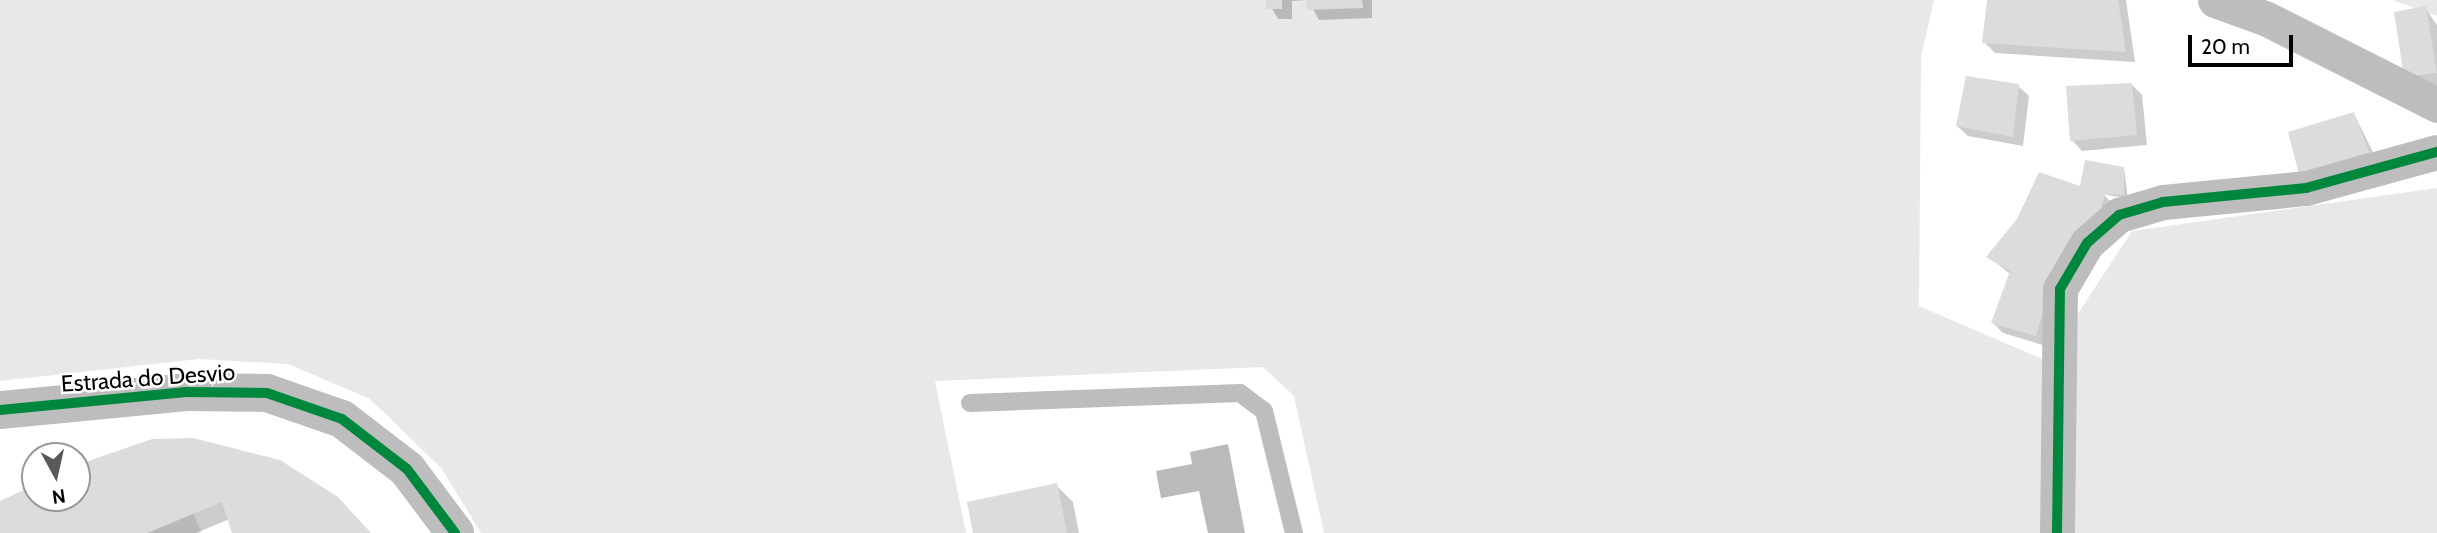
<!DOCTYPE html>
<html>
<head>
<meta charset="utf-8">
<style>
	body { margin:0 }
	#map { position:relative; width:2437px; height:533px; overflow:hidden; background:#fff; font-family:Cabin,sans-serif }
	div>[style] { position:absolute }
	[style*='--x'] { left:calc(var(--x)*1px); top:calc(var(--y)*1px); width:calc(var(--w)*1px); rotate:calc(var(--a)*1deg) }
	.green>* { inset:0; background:#e8e8e8 }
	.water>* { inset:0; background:#bababa }
	.shadow>* { inset:0; background:#0003 }
	.building>* { inset:0; background:#dcdcdc }
	.service>* { height:18px; margin:-9px; padding:0 9px; transform-origin:9px; border-radius:9px; background:#bdbdbd }
	.minor>* { height:35px; margin:-17.5px; padding:0 17.5px; transform-origin:17.5px; border-radius:17.5px; background:#bdbdbd }
	.tertiary>* { height:38px; margin:-19px; padding:0 19px; transform-origin:19px; border-radius:19px; background:#bdbdbd }
	.cycleway>* { height:10px; margin:-5px; padding:0 5px; transform-origin:5px; border-radius:5px; background:#00873e }
	span { translate:-50% -50%; white-space:nowrap; text-align:center; line-height:1.15; -webkit-text-stroke:5px #fff; paint-order:stroke }
	.street-label { font-size:23px; color:#000 }
	.north { position:absolute; left:21px; top:442px; width:70px; height:70px; box-sizing:border-box; background:#fff; border:2px solid #999; border-radius:50%; rotate:172deg; font-size:19px; font-weight:700; line-height:28px; text-align:center; color:#000 }
	.north::after { content:''; display:block; margin:auto; width:24px; height:32px; background:#595959; clip-path:polygon(50% 0,100% 100%,50% 72%,0 100%) }
	.scale { position:absolute; left:2188px; top:35px; width:105px; height:32px; box-sizing:border-box; border:4px solid #000; border-top:0; padding-left:9px; font-size:21px; line-height:24px; white-space:nowrap; color:#000; -webkit-text-stroke:5px #fff; paint-order:stroke }
</style>
</head>
<body>
<div id="map">
	<div class="green">
		<div style="clip-path:polygon(0 0,1934px 0,1921px 57px,1919px 306px,2047px 361px,2132px 231px,2437px 188px,2437px 533px,1324px 533px,1294px 396px,1263px 367px,935px 381px,966px 533px,481px 533px,442px 469px,370px 399px,288px 364px,199px 359px,0 381px)"></div>
		<div style="clip-path:polygon(2392px 0,2437px 0,2437px 16px)"></div>
		<div style="clip-path:polygon(193px 513px,202px 533px,147px 533px)"></div>
	</div>
	<div class="water">
		<div style="clip-path:polygon(1228px 444px,1245px 533px,1208px 533px,1199px 491px,1161px 498px,1156px 471px,1192px 464px,1190px 452px)"></div>
	</div>
	<div class="shadow">
		<div style="clip-path:polygon(1267px 0,1372px 0,1372px 18px,1319px 20px,1308px 0,1292px 1px,1292px 19px,1278px 19px)"></div>
		<div style="clip-path:polygon(1989px 0,2126px 0,2135px 62px,1995px 53px,1984px 42px)"></div>
		<div style="clip-path:polygon(2425px 8px,2437px 25px,2437px 85px,2416px 87px,2405px 76px)"></div>
		<div style="clip-path:polygon(2132px 85px,2142px 95px,2147px 145px,2082px 151px,2072px 140px)"></div>
		<div style="clip-path:polygon(2018px 86px,2029px 96px,2023px 146px,1968px 136px,1957px 126px)"></div>
		<div style="clip-path:polygon(2354px 114px,2378px 162px,2300px 173px)"></div>
		<div style="clip-path:polygon(2124px 168px,2128px 199px,2103px 194px,2115px 206px,2046px 346px,2003px 333px,1993px 323px,2010px 274px,1989px 257px,2081px 188px)"></div>
		<div style="clip-path:polygon(77px 467px,369px 533px,234px 533px,232px 518px,196px 533px,0 533px,0 503px,35px 487px,35px 498px,77px 498px)"></div>
		<div style="clip-path:polygon(1056px 485px,1073px 502px,1079px 533px,975px 533px)"></div>
	</div>
	<div class="building">
		<div style="clip-path:polygon(1266px 0,1282px 0,1282px 9px,1266px 9px)"></div>
		<div style="clip-path:polygon(1306px 0,1362px 0,1363px 8px,1307px 10px)"></div>
		<div style="clip-path:polygon(1987px 0,2118px 0,2126px 52px,1982px 43px)"></div>
		<div style="clip-path:polygon(2426px 6px,2437px 73px,2404px 77px,2394px 12px)"></div>
		<div style="clip-path:polygon(1966px 76px,2019px 84px,2013px 137px,1956px 126px)"></div>
		<div style="clip-path:polygon(2132px 83px,2137px 135px,2070px 141px,2066px 86px)"></div>
		<div style="clip-path:polygon(2354px 112px,2369px 152px,2299px 174px,2288px 132px)"></div>
		<div style="clip-path:polygon(2085px 160px,2124px 167px,2124px 195px,2105px 194px,2096px 226px,2050px 286px,2036px 336px,1991px 323px,2010px 271px,1986px 257px,2017px 219px,2039px 172px,2080px 186px)"></div>
		<div style="clip-path:polygon(193px 438px,280px 460px,338px 497px,371px 533px,232px 533px,222px 502px,147px 533px,0 533px,0 501px,35px 485px,35px 498px,77px 498px,77px 465px,152px 439px)"></div>
		<div style="clip-path:polygon(1057px 483px,1067px 533px,973px 533px,967px 502px)"></div>
	</div>
	<div class="service">
		<div style="--x:970;--y:403;--w:270;--a:-2.1"></div>
		<div style="--x:1240;--y:393;--w:30;--a:37"></div>
		<div style="--x:1264;--y:411;--w:126;--a:76.2"></div>
	</div>
	<div class="minor">
		<div style="--x:2215;--y:0;--w:55;--a:20.1"></div>
		<div style="--x:2267;--y:19;--w:191;--a:26.8"></div>
		<div style="--x:2057;--y:533;--w:244;--a:-89.3"></div>
		<div style="--x:2060;--y:289;--w:53;--a:-59.6"></div>
		<div style="--x:2087;--y:243;--w:43;--a:-41.2"></div>
		<div style="--x:2119;--y:215;--w:46;--a:-16.5"></div>
		<div style="--x:2163;--y:202;--w:144;--a:-5.6"></div>
		<div style="--x:2306;--y:188;--w:136;--a:-15.4"></div>
	</div>
	<div class="tertiary">
		<div style="--x:0;--y:410;--w:187;--a:-5.5"></div>
		<div style="--x:186;--y:392;--w:81;--a:0.7"></div>
		<div style="--x:267;--y:393;--w:79;--a:19.1"></div>
		<div style="--x:342;--y:419;--w:82;--a:37.6"></div>
		<div style="--x:407;--y:469;--w:80;--a:53.1"></div>
	</div>
	<div class="cycleway">
		<div style="--x:0;--y:410;--w:187;--a:-5.5"></div>
		<div style="--x:186;--y:392;--w:81;--a:0.7"></div>
		<div style="--x:267;--y:393;--w:79;--a:19.1"></div>
		<div style="--x:342;--y:419;--w:82;--a:37.6"></div>
		<div style="--x:407;--y:469;--w:80;--a:53.1"></div>
		<div style="--x:2057;--y:533;--w:244;--a:-89.3"></div>
		<div style="--x:2060;--y:289;--w:53;--a:-59.6"></div>
		<div style="--x:2087;--y:243;--w:43;--a:-41.2"></div>
		<div style="--x:2119;--y:215;--w:46;--a:-16.5"></div>
		<div style="--x:2163;--y:202;--w:144;--a:-5.6"></div>
		<div style="--x:2306;--y:188;--w:136;--a:-15.4"></div>
	</div>
	<div class="street-label">
		<span style="left:148px;top:378px;rotate:-4deg">Estrada do Desvio</span>
	</div>
	<div class="north">N</div>
	<div class="scale">20 m</div>
</div>
</body>
</html>
